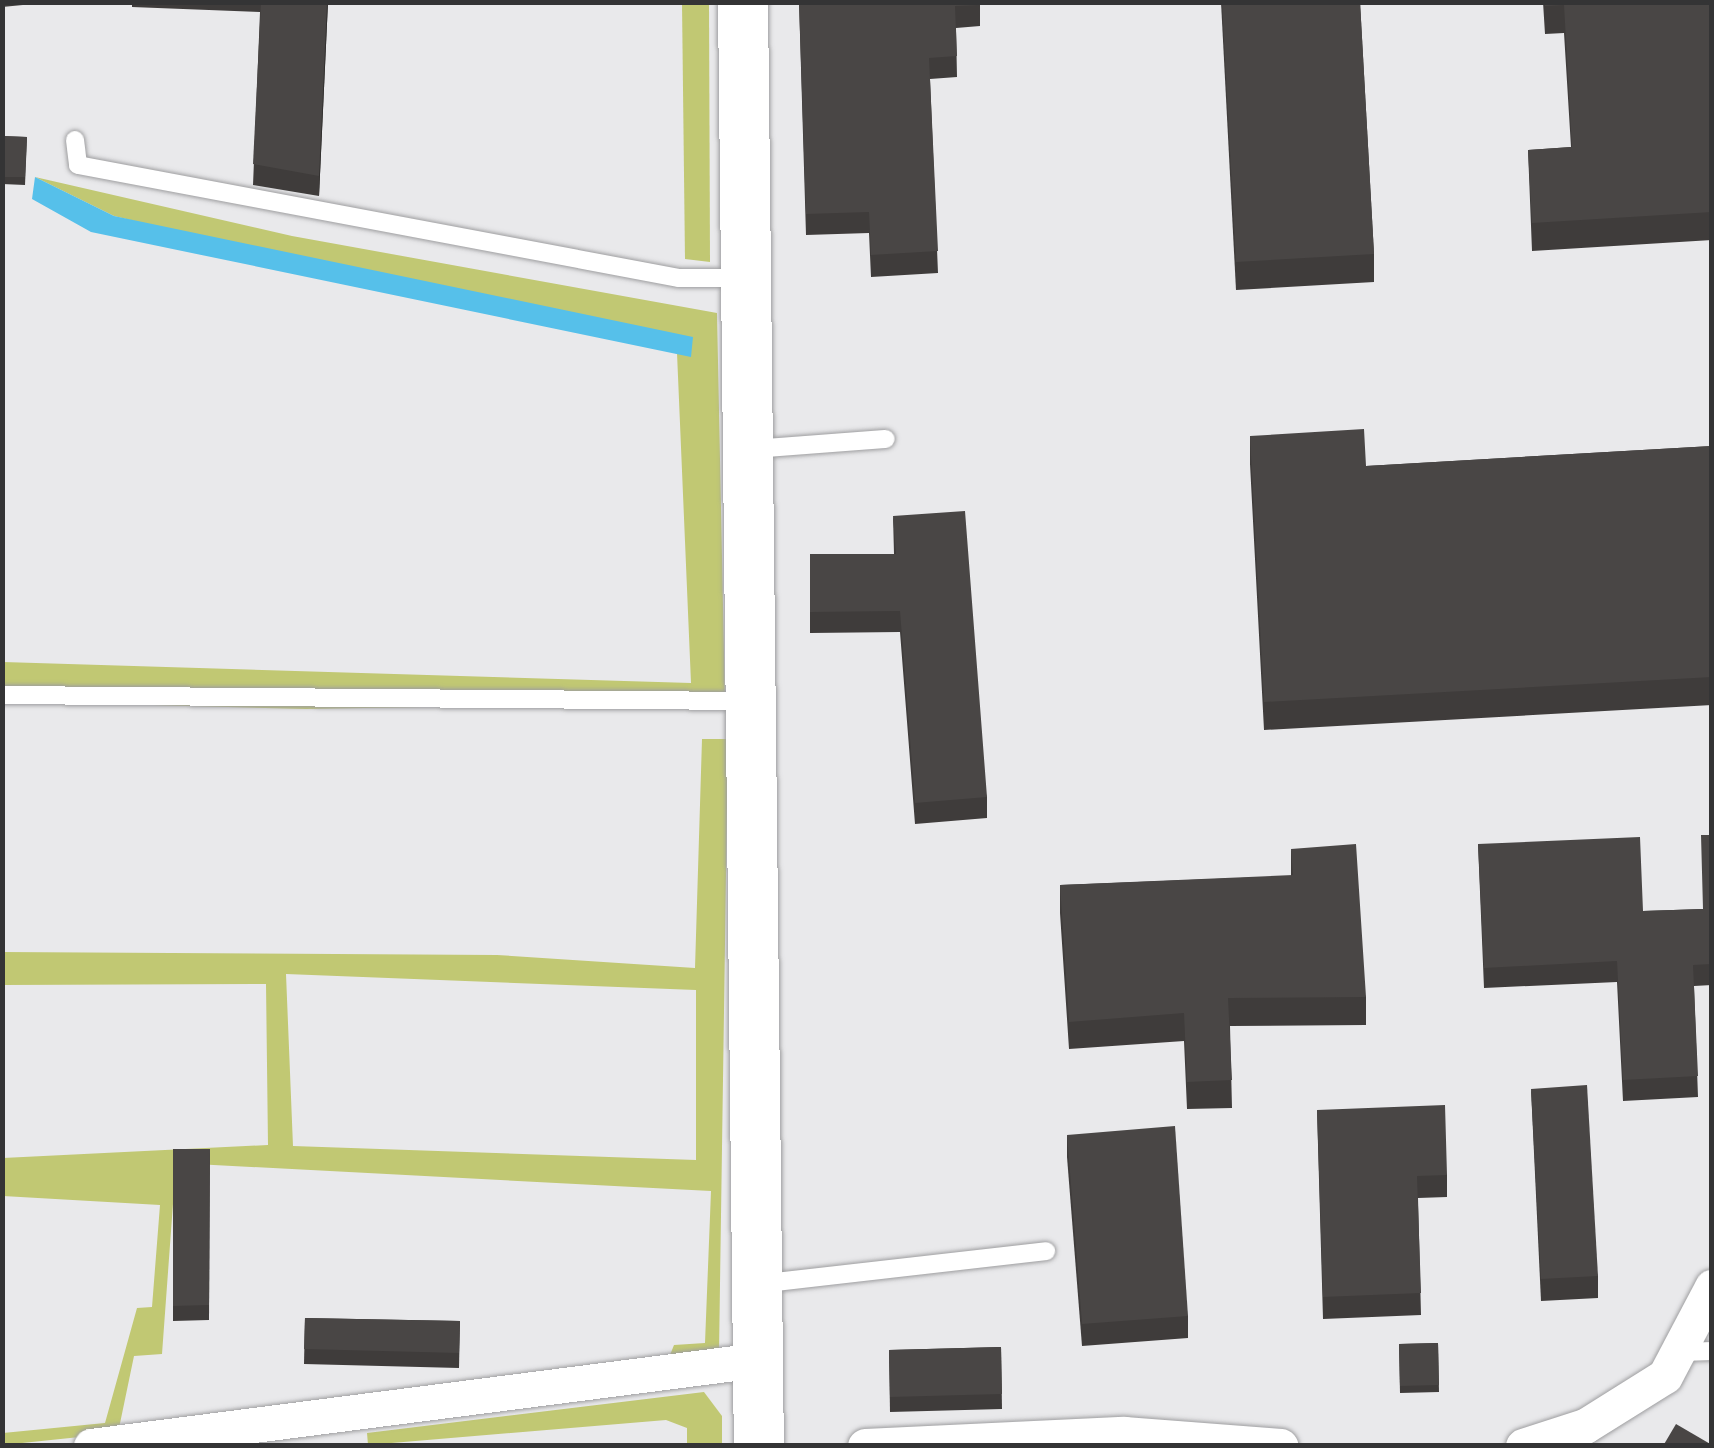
<!DOCTYPE html>
<html>
<head>
<meta charset="utf-8">
<style>
	body { margin:0 }
	#map { position:relative; width:1714px; height:1448px; overflow:hidden; background:#e9e9eb; font-family:Commissioner,sans-serif }
	div>[style] { position:absolute }
	[style*='--x'] { left:calc(var(--x)*1px); top:calc(var(--y)*1px); width:calc(var(--w)*1px); rotate:calc(var(--a)*1deg) }
	.green>* { inset:0; background:#c1c873 }
	.water>* { inset:0; background:#56c0ea }
	.roads { filter:drop-shadow(0 0 2px #9e9ea0) drop-shadow(0 0 2px #9e9ea0) }
	.lane>* { height:18px; margin:-9px; padding:0 9px; transform-origin:9px; border-radius:9px; background:#fff }
	.street>* { height:35px; margin:-17.5px; padding:0 17.5px; transform-origin:17.5px; border-radius:17.5px; background:#fff }
	.secondary>* { height:50px; margin:-25px; padding:0 25px; transform-origin:25px; border-radius:25px; background:#fff }
	.wall>* { inset:0; background:#3f3c3b }
	.shaded-wall>* { inset:0; background:#333130 }
	.building>* { inset:0; background:#494645 }
	span { translate:-50% -50%; white-space:nowrap; text-align:center; line-height:1.15; -webkit-text-stroke:10px #fff; paint-order:stroke }
	.frame { position:absolute; inset:0; border:5px solid #343435; pointer-events:none }
</style>
</head>
<body>
<div id="map">
	<div class="green">
		<div style="clip-path:polygon(682px 3px,709px 3px,710px 262px,685px 259px)"></div>
		<div style="clip-path:polygon(35px 177px,292px 236px,717px 313px,725px 702px,306px 709px,3px 701px,3px 662px,691px 683px,677px 353px,114px 216px)"></div>
		<div style="clip-path:polygon(evenodd,702px 739px,728px 739px,719px 1353px,668px 1360px,674px 1345px,705px 1343px,711px 1191px,176px 1163px,162px 1354px,134px 1356px,118px 1433px,3px 1445px,3px 1433px,105px 1423px,137px 1308px,152px 1307px,160px 1205px,3px 1196px,3px 1158px,268px 1145px,266px 984px,3px 985px,2px 952px,497px 955px,695px 968px,702px 739px,286px 974px,696px 990px,696px 1160px,293px 1146px,286px 974px)"></div>
		<div style="clip-path:polygon(704px 1392px,722px 1416px,722px 1445px,687px 1445px,687px 1428px,666px 1420px,368px 1445px,367px 1433px)"></div>
	</div>
	<div class="water">
		<div style="clip-path:polygon(35px 177px,114px 216px,693px 337px,691px 357px,91px 232px,32px 199px)"></div>
	</div>
	<div class="roads">
		<div class="lane">
			<div style="--x:75;--y:140;--w:25;--a:83"></div>
			<div style="--x:78;--y:165;--w:612;--a:10.65"></div>
			<div style="--x:679;--y:278;--w:62;--a:0"></div>
			<div style="--x:752;--y:449;--w:134;--a:-4.3"></div>
			<div style="--x:2;--y:695;--w:748;--a:0.46"></div>
			<div style="--x:758;--y:1284;--w:290;--a:-6.5"></div>
			<div style="--x:1682;--y:1352;--w:30;--a:-2"></div>
		</div>
		<div class="street">
			<div style="--x:91;--y:1446;--w:673;--a:-7.35"></div>
			<div style="--x:865;--y:1446;--w:259;--a:-2.7"></div>
			<div style="--x:1124;--y:1434;--w:157;--a:4.4"></div>
			<div style="--x:1523;--y:1446;--w:65;--a:-17.9"></div>
			<div style="--x:1585;--y:1426;--w:94;--a:-32"></div>
			<div style="--x:1665;--y:1376;--w:101;--a:-62.2"></div>
		</div>
		<div class="secondary">
			<div style="--x:743;--y:2;--w:1444;--a:89.37"></div>
		</div>
	</div>
	<div class="wall">
		<div style="clip-path:polygon(2px 2px,54px 2px,2px 7px)"></div>
		<div style="clip-path:polygon(132px 2px,328px 2px,319px 196px,253px 185px,260px 12px,132px 7px)"></div>
		<div style="clip-path:polygon(799px 2px,980px 2px,980px 26px,956px 28px,957px 77px,930px 79px,938px 273px,871px 277px,869px 233px,806px 235px)"></div>
		<div style="clip-path:polygon(1221px 2px,1360px 2px,1374px 254px,1374px 282px,1236px 290px)"></div>
		<div style="clip-path:polygon(1543px 2px,1712px 2px,1712px 240px,1532px 251px,1528px 150px,1571px 147px,1564px 33px,1545px 34px)"></div>
		<div style="clip-path:polygon(2px 136px,27px 137px,25px 185px,2px 184px)"></div>
		<div style="clip-path:polygon(1250px 436px,1366px 466px,1712px 446px,1712px 705px,1264px 730px,1250px 464px)"></div>
		<div style="clip-path:polygon(893px 516px,987px 797px,987px 818px,915px 824px,900px 632px,810px 633px,810px 554px,894px 554px)"></div>
		<div style="clip-path:polygon(1712px 835px,1712px 985px,1694px 986px,1698px 1097px,1623px 1101px,1617px 982px,1484px 988px,1478px 844px,1643px 911px,1703px 909px)"></div>
		<div style="clip-path:polygon(1291px 849px,1366px 997px,1366px 1025px,1230px 1026px,1232px 1108px,1187px 1109px,1184px 1041px,1069px 1049px,1060px 913px,1060px 885px,1291px 876px)"></div>
		<div style="clip-path:polygon(1531px 1089px,1598px 1276px,1598px 1298px,1541px 1301px)"></div>
		<div style="clip-path:polygon(1317px 1110px,1447px 1175px,1447px 1197px,1418px 1198px,1421px 1315px,1323px 1319px)"></div>
		<div style="clip-path:polygon(1067px 1135px,1188px 1316px,1188px 1338px,1082px 1346px,1067px 1157px)"></div>
		<div style="clip-path:polygon(173px 1149px,210px 1149px,209px 1320px,173px 1321px)"></div>
		<div style="clip-path:polygon(305px 1318px,460px 1321px,459px 1368px,304px 1364px)"></div>
		<div style="clip-path:polygon(1438px 1343px,1439px 1392px,1400px 1393px,1399px 1344px)"></div>
		<div style="clip-path:polygon(1001px 1347px,1002px 1409px,890px 1412px,889px 1350px)"></div>
	</div>
	<div class="shaded-wall">
		<div style="clip-path:polygon(327px 2px,328px 2px,319px 196px,319px 176px)"></div>
	</div>
	<div class="building">
		<div style="clip-path:polygon(261px 2px,327px 2px,319px 176px,253px 164px)"></div>
		<div style="clip-path:polygon(799px 2px,980px 2px,980px 5px,955px 6px,957px 56px,929px 58px,938px 251px,871px 255px,869px 212px,806px 214px)"></div>
		<div style="clip-path:polygon(1222px 2px,1360px 2px,1374px 254px,1236px 262px)"></div>
		<div style="clip-path:polygon(1545px 2px,1712px 2px,1712px 212px,1532px 223px,1528px 150px,1572px 147px,1564px 5px,1545px 6px)"></div>
		<div style="clip-path:polygon(2px 136px,27px 137px,25px 177px,2px 177px)"></div>
		<div style="clip-path:polygon(1364px 429px,1366px 466px,1712px 446px,1712px 677px,1264px 702px,1250px 436px)"></div>
		<div style="clip-path:polygon(965px 511px,987px 797px,915px 803px,900px 611px,810px 612px,810px 554px,896px 554px,893px 516px)"></div>
		<div style="clip-path:polygon(1701px 835px,1712px 835px,1712px 964px,1693px 965px,1698px 1076px,1623px 1080px,1617px 961px,1484px 968px,1478px 844px,1640px 837px,1643px 911px,1703px 909px)"></div>
		<div style="clip-path:polygon(1356px 844px,1366px 997px,1228px 998px,1232px 1080px,1187px 1082px,1184px 1013px,1069px 1022px,1060px 885px,1293px 875px,1291px 849px)"></div>
		<div style="clip-path:polygon(1587px 1085px,1598px 1276px,1541px 1279px,1531px 1089px)"></div>
		<div style="clip-path:polygon(1445px 1105px,1447px 1175px,1417px 1176px,1421px 1293px,1323px 1297px,1317px 1110px)"></div>
		<div style="clip-path:polygon(1175px 1126px,1188px 1316px,1082px 1324px,1067px 1135px)"></div>
		<div style="clip-path:polygon(173px 1149px,210px 1149px,209px 1305px,173px 1306px)"></div>
		<div style="clip-path:polygon(305px 1318px,460px 1321px,459px 1353px,304px 1349px)"></div>
		<div style="clip-path:polygon(1438px 1343px,1439px 1385px,1400px 1386px,1399px 1344px)"></div>
		<div style="clip-path:polygon(1001px 1347px,1002px 1394px,890px 1397px,889px 1350px)"></div>
		<div style="clip-path:polygon(1676px 1424px,1712px 1445px,1712px 1446px,1663px 1446px)"></div>
	</div>
	<div class="frame"></div>
</div>
</body>
</html>
